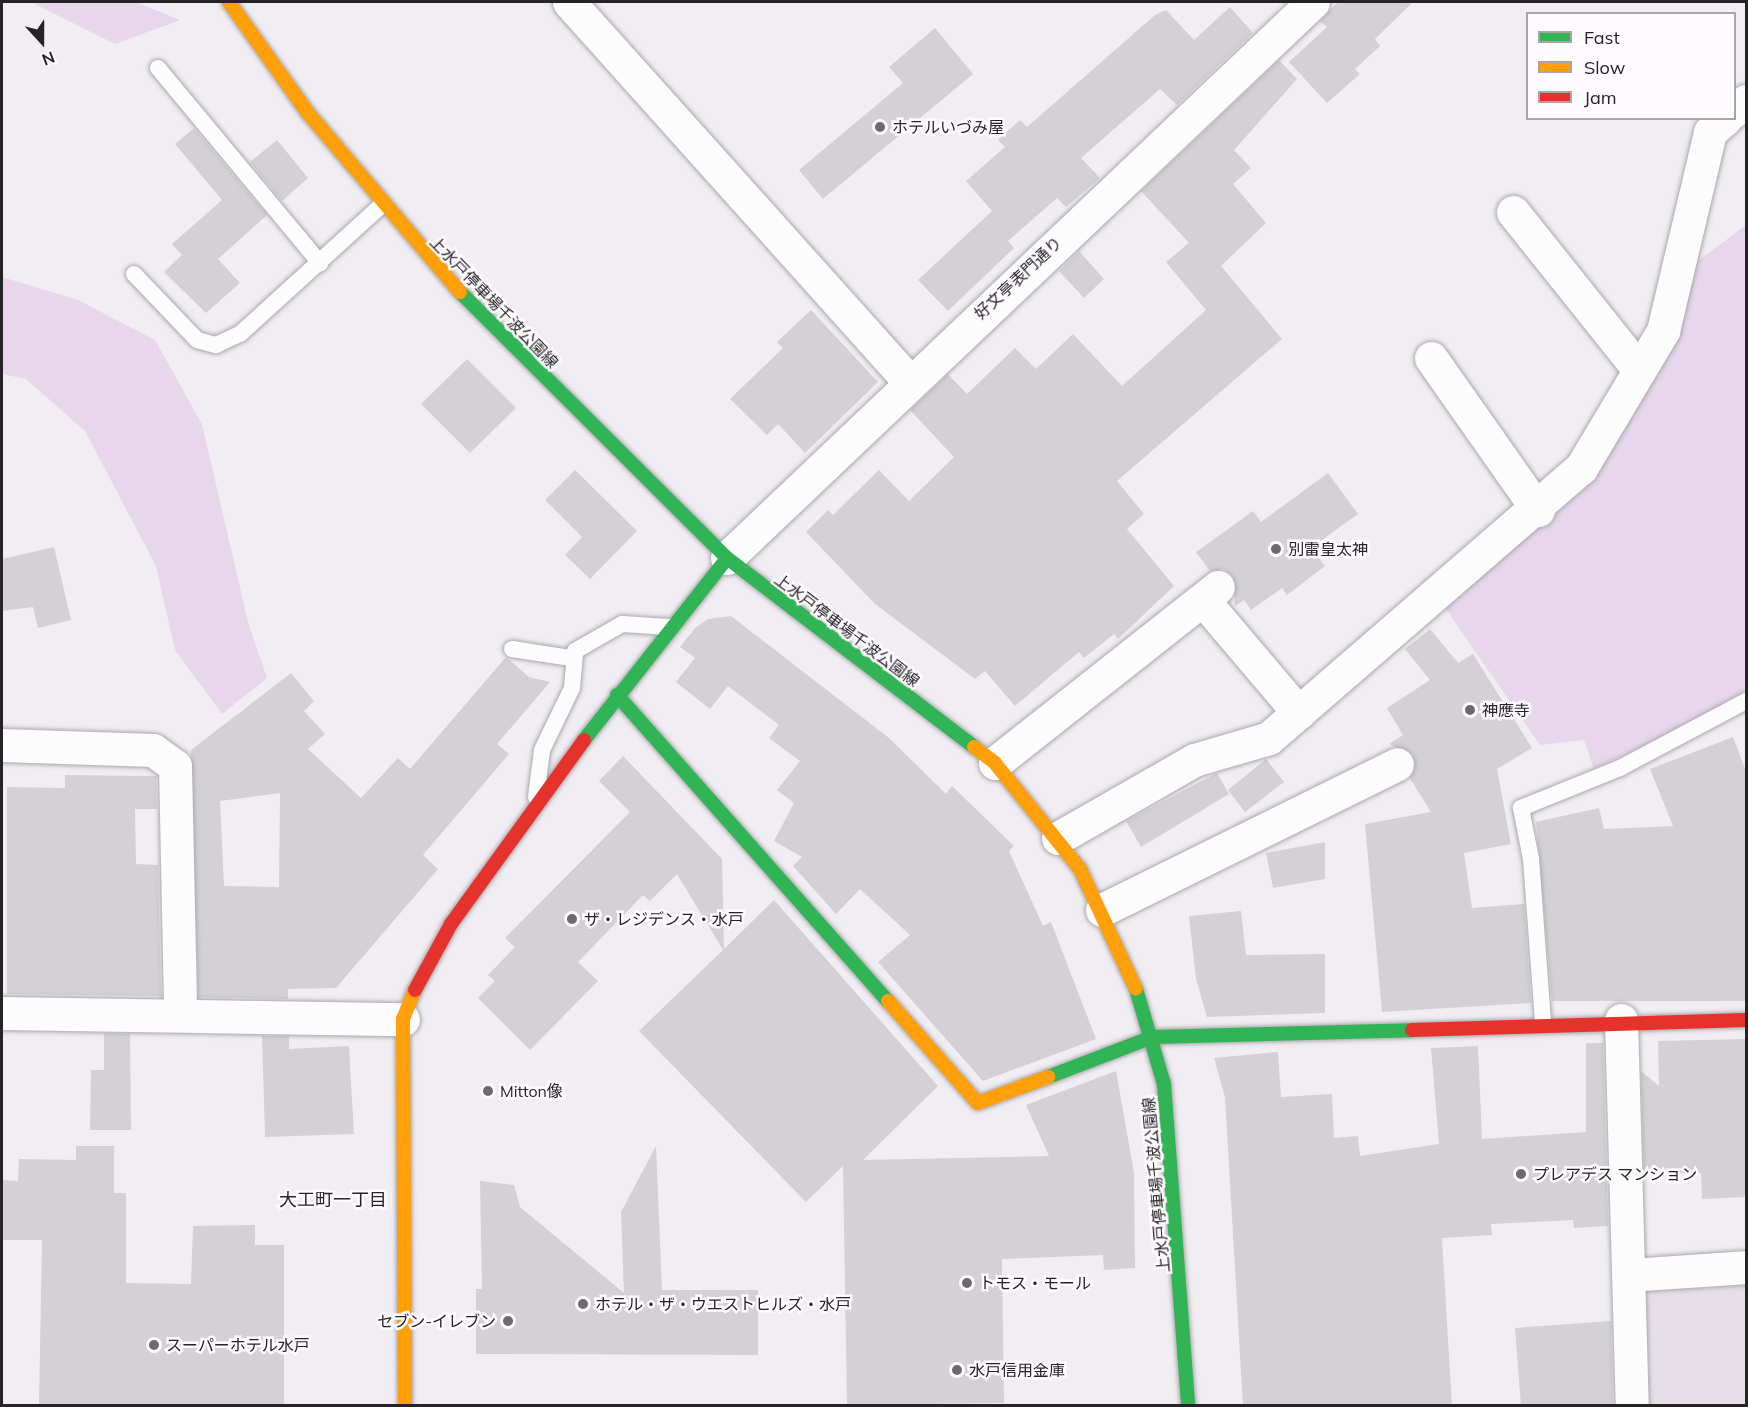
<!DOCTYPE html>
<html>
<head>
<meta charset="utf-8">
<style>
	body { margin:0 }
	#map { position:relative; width:1748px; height:1407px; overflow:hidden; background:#f1eef3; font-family:Mulish,"Noto Sans JP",sans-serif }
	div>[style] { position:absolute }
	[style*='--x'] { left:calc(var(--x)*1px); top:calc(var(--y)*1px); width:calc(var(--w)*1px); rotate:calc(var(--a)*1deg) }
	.built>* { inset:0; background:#e6dfe9 }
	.green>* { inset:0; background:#e7d6ec }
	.building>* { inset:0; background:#d3d1d5 }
	.roads { filter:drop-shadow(0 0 2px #aaa8ab) drop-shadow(0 0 2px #aaa8ab) }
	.lane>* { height:16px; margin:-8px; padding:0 8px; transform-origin:8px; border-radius:8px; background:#fdfcfd }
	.street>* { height:33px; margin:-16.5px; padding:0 16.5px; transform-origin:16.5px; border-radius:16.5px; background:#fdfcfd }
	.fast>* { height:14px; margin:-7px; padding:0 7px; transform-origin:7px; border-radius:7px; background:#30b455 }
	.slow>* { height:14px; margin:-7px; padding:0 7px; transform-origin:7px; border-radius:7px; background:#ff9f0a }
	.jam>* { height:14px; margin:-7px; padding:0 7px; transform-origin:7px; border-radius:7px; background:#e5322d }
	.dots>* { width:16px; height:16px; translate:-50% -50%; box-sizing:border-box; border:3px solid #fefbff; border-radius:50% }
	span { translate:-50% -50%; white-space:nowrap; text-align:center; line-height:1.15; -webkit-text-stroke:5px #fefbff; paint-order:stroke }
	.poi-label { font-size:16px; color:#252325 }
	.left { translate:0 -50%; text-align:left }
	.right { translate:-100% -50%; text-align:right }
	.street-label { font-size:16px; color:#252325 }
	.neighbourhood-label { font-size:18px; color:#252325 }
	.frame { position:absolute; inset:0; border:3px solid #252325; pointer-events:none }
	.legend { position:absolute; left:1526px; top:12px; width:210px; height:108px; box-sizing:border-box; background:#fefbff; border:2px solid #a7a5a8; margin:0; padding:8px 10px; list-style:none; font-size:18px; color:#252325 }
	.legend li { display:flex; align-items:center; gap:12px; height:30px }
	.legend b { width:30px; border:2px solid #a7a5a8 }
	.north { position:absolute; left:12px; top:12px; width:60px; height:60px; -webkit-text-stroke:4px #fefbff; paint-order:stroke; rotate:159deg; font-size:16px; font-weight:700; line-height:24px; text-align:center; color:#252325 }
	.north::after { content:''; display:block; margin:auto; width:21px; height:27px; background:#252325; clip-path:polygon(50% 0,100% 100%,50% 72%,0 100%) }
</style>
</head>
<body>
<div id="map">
	<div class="built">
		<div style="clip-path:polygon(1746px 1278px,1746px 1405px,1646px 1405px,1642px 1287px)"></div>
	</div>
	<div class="green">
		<div style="clip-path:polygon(31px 2px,136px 2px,180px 20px,115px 44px)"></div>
		<div style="clip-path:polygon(1746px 225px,1746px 692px,1718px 712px,1594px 769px,1584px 740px,1540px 745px,1443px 605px,1594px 478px,1647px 375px,1691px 266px)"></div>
		<div style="clip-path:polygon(2px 277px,78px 300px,155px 340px,202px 424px,248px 622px,267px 678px,222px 714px,175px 650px,156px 566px,85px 431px,26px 379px,2px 374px)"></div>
	</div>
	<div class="building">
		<div style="clip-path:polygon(1338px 2px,1413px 2px,1375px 39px,1380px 46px,1355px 69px,1360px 74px,1327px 103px,1289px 62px,1327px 27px,1320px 21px)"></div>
		<div style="clip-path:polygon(1230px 7px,1253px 33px,1177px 105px,1160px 89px,1081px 158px,1100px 178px,1066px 207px,1057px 198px,1008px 241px,1014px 248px,948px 311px,918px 280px,992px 211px,966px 181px,1005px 147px,998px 140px,1020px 120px,1027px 127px,1155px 15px,1166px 10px,1194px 40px)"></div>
		<div style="clip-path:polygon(935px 28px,973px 74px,823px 199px,799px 170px,903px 83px,889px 67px)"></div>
		<div style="clip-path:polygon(1279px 60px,1297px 79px,1234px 150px,1251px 168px,1233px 184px,1266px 223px,1221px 266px,1282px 339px,1117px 481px,1144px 514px,1127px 529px,1174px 586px,1118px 639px,1114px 634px,1084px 658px,1079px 652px,1015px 706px,985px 671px,975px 679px,875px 604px,806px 532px,828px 510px,833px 515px,879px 470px,909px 501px,954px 457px,910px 410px,948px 374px,967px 394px,1015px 348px,1036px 369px,1073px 334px,1122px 386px,1206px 310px,1166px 262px,1189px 243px,1141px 191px)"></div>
		<div style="clip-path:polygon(194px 128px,267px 215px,218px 259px,240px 283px,206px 313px,164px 272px,182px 255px,172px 244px,222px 200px,175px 144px)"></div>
		<div style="clip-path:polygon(277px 140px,308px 178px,282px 201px,250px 162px)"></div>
		<div style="clip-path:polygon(1079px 251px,1104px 279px,1084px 298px,1059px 271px)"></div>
		<div style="clip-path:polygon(811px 310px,878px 382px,805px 453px,778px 424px,767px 435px,730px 399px,783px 348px,777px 342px)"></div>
		<div style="clip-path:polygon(467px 359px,516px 408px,470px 453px,421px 404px)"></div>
		<div style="clip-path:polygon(575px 470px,637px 531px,590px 579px,565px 555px,582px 537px,545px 500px)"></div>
		<div style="clip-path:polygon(1328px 473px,1358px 514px,1311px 548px,1325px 566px,1287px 595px,1282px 588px,1251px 610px,1244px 600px,1235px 606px,1233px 576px,1224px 569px,1210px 571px,1196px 552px,1253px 511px,1261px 522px)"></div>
		<div style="clip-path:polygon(54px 547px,71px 620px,38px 628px,33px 607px,2px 611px,2px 559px)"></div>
		<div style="clip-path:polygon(731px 616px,889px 738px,946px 794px,952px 786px,1014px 846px,1009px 851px,1043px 926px,1051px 922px,1096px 1039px,983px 1081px,878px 962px,910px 935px,860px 889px,836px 914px,793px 866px,802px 857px,774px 841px,794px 803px,777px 790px,800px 761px,769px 738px,779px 725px,728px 686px,710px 709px,676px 682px,695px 658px,680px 647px,696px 627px,708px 619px)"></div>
		<div style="clip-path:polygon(1430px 629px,1458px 663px,1473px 654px,1532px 748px,1497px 769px,1511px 844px,1464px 853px,1472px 908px,1524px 904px,1531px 1003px,1382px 1012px,1365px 824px,1431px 812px,1409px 777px,1413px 755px,1389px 744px,1403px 735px,1387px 708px,1430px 680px,1405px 649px)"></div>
		<div style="clip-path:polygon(evenodd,506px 657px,529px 677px,550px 682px,497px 744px,509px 754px,423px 855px,438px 869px,336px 988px,288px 989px,288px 999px,198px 997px,191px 750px,291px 673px,314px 701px,304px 711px,325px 734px,308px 749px,361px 798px,398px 758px,410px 769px,506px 657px,280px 793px,279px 887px,224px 886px,220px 801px,280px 793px)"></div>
		<div style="clip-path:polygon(1733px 737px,1746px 771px,1746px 1001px,1552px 1001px,1536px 822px,1599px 808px,1604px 829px,1673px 826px,1650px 769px)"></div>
		<div style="clip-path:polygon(623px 756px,722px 859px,724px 949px,774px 900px,938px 1086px,863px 1160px,1049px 1156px,1026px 1105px,1116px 1071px,1134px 1173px,1135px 1268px,1104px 1270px,1103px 1255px,1002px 1259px,1004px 1403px,847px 1405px,843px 1166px,806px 1202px,639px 1031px,723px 950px,677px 874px,650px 901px,643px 895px,578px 962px,598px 981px,530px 1050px,478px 998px,495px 981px,488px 975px,515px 947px,505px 938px,630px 812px,599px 781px)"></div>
		<div style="clip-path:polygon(1266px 759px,1284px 782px,1245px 812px,1228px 790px)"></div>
		<div style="clip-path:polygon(1217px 773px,1229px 794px,1141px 847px,1126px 821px)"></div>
		<div style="clip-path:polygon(65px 775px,156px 776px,157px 809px,135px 809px,136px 864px,158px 865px,161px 996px,7px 994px,7px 787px,65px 788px)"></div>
		<div style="clip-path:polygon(1325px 842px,1325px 879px,1273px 888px,1266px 853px)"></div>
		<div style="clip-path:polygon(1241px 911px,1246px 955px,1325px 954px,1325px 1013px,1207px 1017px,1196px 979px,1189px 916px)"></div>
		<div style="clip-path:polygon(104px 1033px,130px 1034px,131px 1130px,90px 1130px,91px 1070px,104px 1070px)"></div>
		<div style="clip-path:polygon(262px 1036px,289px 1036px,289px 1049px,349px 1046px,354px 1134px,265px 1137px)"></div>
		<div style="clip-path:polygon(1746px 1039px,1746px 1197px,1702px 1199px,1701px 1173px,1644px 1174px,1641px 1071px,1659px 1086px,1658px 1041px)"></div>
		<div style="clip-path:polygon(1586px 1043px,1603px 1043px,1608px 1226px,1574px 1228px,1573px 1220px,1491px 1224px,1492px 1235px,1442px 1238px,1452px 1406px,1243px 1406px,1225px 1097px,1214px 1058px,1278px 1052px,1281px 1097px,1332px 1094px,1334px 1138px,1358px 1136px,1360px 1156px,1439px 1144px,1431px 1048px,1478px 1046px,1482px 1139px,1586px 1132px)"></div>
		<div style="clip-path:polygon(76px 1146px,114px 1146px,114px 1193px,126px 1193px,126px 1283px,191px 1284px,193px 1226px,255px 1225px,255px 1245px,284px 1245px,284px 1406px,39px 1406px,42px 1240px,2px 1240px,2px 1180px,18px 1181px,19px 1159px,76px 1160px)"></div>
		<div style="clip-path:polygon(656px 1146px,662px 1290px,758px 1290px,758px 1355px,476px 1354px,476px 1289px,482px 1289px,480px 1181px,514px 1185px,520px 1207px,624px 1293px,621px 1212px)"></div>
		<div style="clip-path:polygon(1611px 1321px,1613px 1406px,1521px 1406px,1515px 1328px)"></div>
	</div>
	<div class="roads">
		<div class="lane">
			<div style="--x:158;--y:68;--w:254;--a:50.3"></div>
			<div style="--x:134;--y:274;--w:91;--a:46.3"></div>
			<div style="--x:197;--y:340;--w:20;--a:15"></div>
			<div style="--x:216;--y:345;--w:26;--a:-25"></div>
			<div style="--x:240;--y:334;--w:192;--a:-42.3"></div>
			<div style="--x:512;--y:649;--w:60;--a:8.7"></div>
			<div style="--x:536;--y:797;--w:47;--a:-82.7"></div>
			<div style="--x:542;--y:750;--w:69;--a:-64.2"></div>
			<div style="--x:572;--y:688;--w:37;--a:-85"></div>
			<div style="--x:575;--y:651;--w:54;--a:-29.9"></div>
			<div style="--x:622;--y:624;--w:47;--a:3.7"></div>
			<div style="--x:1543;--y:1022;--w:163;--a:-94.2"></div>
			<div style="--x:1531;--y:859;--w:52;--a:-101.1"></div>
			<div style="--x:1521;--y:808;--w:107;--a:-22"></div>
			<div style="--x:1620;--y:768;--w:143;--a:-28"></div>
		</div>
		<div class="street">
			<div style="--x:569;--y:2;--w:508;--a:48.11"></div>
			<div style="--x:1734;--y:111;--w:16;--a:-40"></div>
			<div style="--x:1513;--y:212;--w:202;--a:51.4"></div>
			<div style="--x:1431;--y:358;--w:186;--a:54.9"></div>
			<div style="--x:727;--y:558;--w:808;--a:-43.5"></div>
			<div style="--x:1203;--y:600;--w:148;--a:49.7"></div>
			<div style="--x:2;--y:745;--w:151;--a:1.9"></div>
			<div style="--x:153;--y:750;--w:27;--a:36"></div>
			<div style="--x:175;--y:766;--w:249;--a:88.8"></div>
			<div style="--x:995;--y:763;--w:284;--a:-38.3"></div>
			<div style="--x:1058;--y:838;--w:157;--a:-29.8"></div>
			<div style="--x:1194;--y:760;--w:78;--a:-16.3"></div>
			<div style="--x:1269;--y:738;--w:413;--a:-40.9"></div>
			<div style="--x:1581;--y:468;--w:160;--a:-59.1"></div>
			<div style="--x:1663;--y:331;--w:204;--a:-76.7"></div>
			<div style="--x:1710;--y:132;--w:21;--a:-41"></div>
			<div style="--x:1102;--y:910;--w:329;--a:-26.3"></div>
			<div style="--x:2;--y:1013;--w:401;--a:0.9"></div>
			<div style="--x:1621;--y:1020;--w:386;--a:88.4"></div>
			<div style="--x:1629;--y:1275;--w:117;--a:-3.9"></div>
		</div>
		<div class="fast">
			<div style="--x:460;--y:292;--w:377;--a:44.9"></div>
			<div style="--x:727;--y:558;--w:311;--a:37.4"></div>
			<div style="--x:617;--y:695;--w:409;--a:48.5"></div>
			<div style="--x:584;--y:740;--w:231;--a:-51.8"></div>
			<div style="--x:1136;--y:989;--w:99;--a:73.6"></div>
			<div style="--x:1164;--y:1084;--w:323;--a:85.7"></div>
			<div style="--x:1048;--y:1077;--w:112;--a:-20.9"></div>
			<div style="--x:1153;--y:1037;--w:259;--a:-1.5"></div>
		</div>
		<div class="slow">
			<div style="--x:229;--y:2;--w:136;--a:54.6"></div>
			<div style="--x:308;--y:113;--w:235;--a:49.7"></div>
			<div style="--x:974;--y:747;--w:26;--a:37"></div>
			<div style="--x:995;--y:763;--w:136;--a:51.3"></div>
			<div style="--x:1080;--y:869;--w:132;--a:65"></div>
			<div style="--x:888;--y:1001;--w:136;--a:48.6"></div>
			<div style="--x:978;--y:1103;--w:75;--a:-20.4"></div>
			<div style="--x:405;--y:1406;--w:387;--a:-90.3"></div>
			<div style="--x:403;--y:1019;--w:31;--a:-68"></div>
		</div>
		<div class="jam">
			<div style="--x:415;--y:990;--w:75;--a:-61.4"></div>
			<div style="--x:451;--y:924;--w:227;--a:-54.1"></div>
			<div style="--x:1412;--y:1030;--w:334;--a:-1.7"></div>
		</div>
	</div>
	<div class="dots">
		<div style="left:880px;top:127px;background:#6c6a6d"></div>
		<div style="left:1276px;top:549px;background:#6c6a6d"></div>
		<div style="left:1470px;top:710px;background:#6c6a6d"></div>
		<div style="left:572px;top:919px;background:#6c6a6d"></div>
		<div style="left:488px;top:1091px;background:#6c6a6d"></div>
		<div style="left:1521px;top:1174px;background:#6c6a6d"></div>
		<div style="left:967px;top:1283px;background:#6c6a6d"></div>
		<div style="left:583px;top:1304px;background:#6c6a6d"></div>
		<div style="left:508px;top:1321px;background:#6c6a6d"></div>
		<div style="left:154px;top:1345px;background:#6c6a6d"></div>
		<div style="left:957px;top:1370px;background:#6c6a6d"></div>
	</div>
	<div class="poi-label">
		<span class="left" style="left:892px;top:127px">ホテルいづみ屋</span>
		<span class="left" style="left:1288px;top:549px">別雷皇太神</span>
		<span class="left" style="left:1482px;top:710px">神應寺</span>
		<span class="left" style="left:584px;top:919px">ザ・レジデンス・水戸</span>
		<span class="left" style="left:500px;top:1091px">Mitton像</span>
		<span class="left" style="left:1533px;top:1174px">プレアデス マンション</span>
		<span class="left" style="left:979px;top:1283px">トモス・モール</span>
		<span class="left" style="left:595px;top:1304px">ホテル・ザ・ウエストヒルズ・水戸</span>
		<span class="right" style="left:496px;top:1321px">セブン-イレブン</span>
		<span class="left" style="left:166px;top:1345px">スーパーホテル水戸</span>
		<span class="left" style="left:969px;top:1370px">水戸信用金庫</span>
	</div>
	<div class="street-label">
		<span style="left:1018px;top:278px;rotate:-43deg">好文亭表門通り</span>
		<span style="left:494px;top:302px;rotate:46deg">上水戸停車場千波公園線</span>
		<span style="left:847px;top:630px;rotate:37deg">上水戸停車場千波公園線</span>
		<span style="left:1156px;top:1185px;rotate:-95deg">上水戸停車場千波公園線</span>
	</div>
	<div class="neighbourhood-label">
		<span style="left:333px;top:1200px">大工町一丁目</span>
	</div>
	<div class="frame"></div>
	<ul class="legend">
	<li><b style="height:8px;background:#30b455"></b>Fast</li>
	<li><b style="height:8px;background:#ff9f0a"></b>Slow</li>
	<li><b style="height:8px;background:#e5322d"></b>Jam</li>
	</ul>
	<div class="north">N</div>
</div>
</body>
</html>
